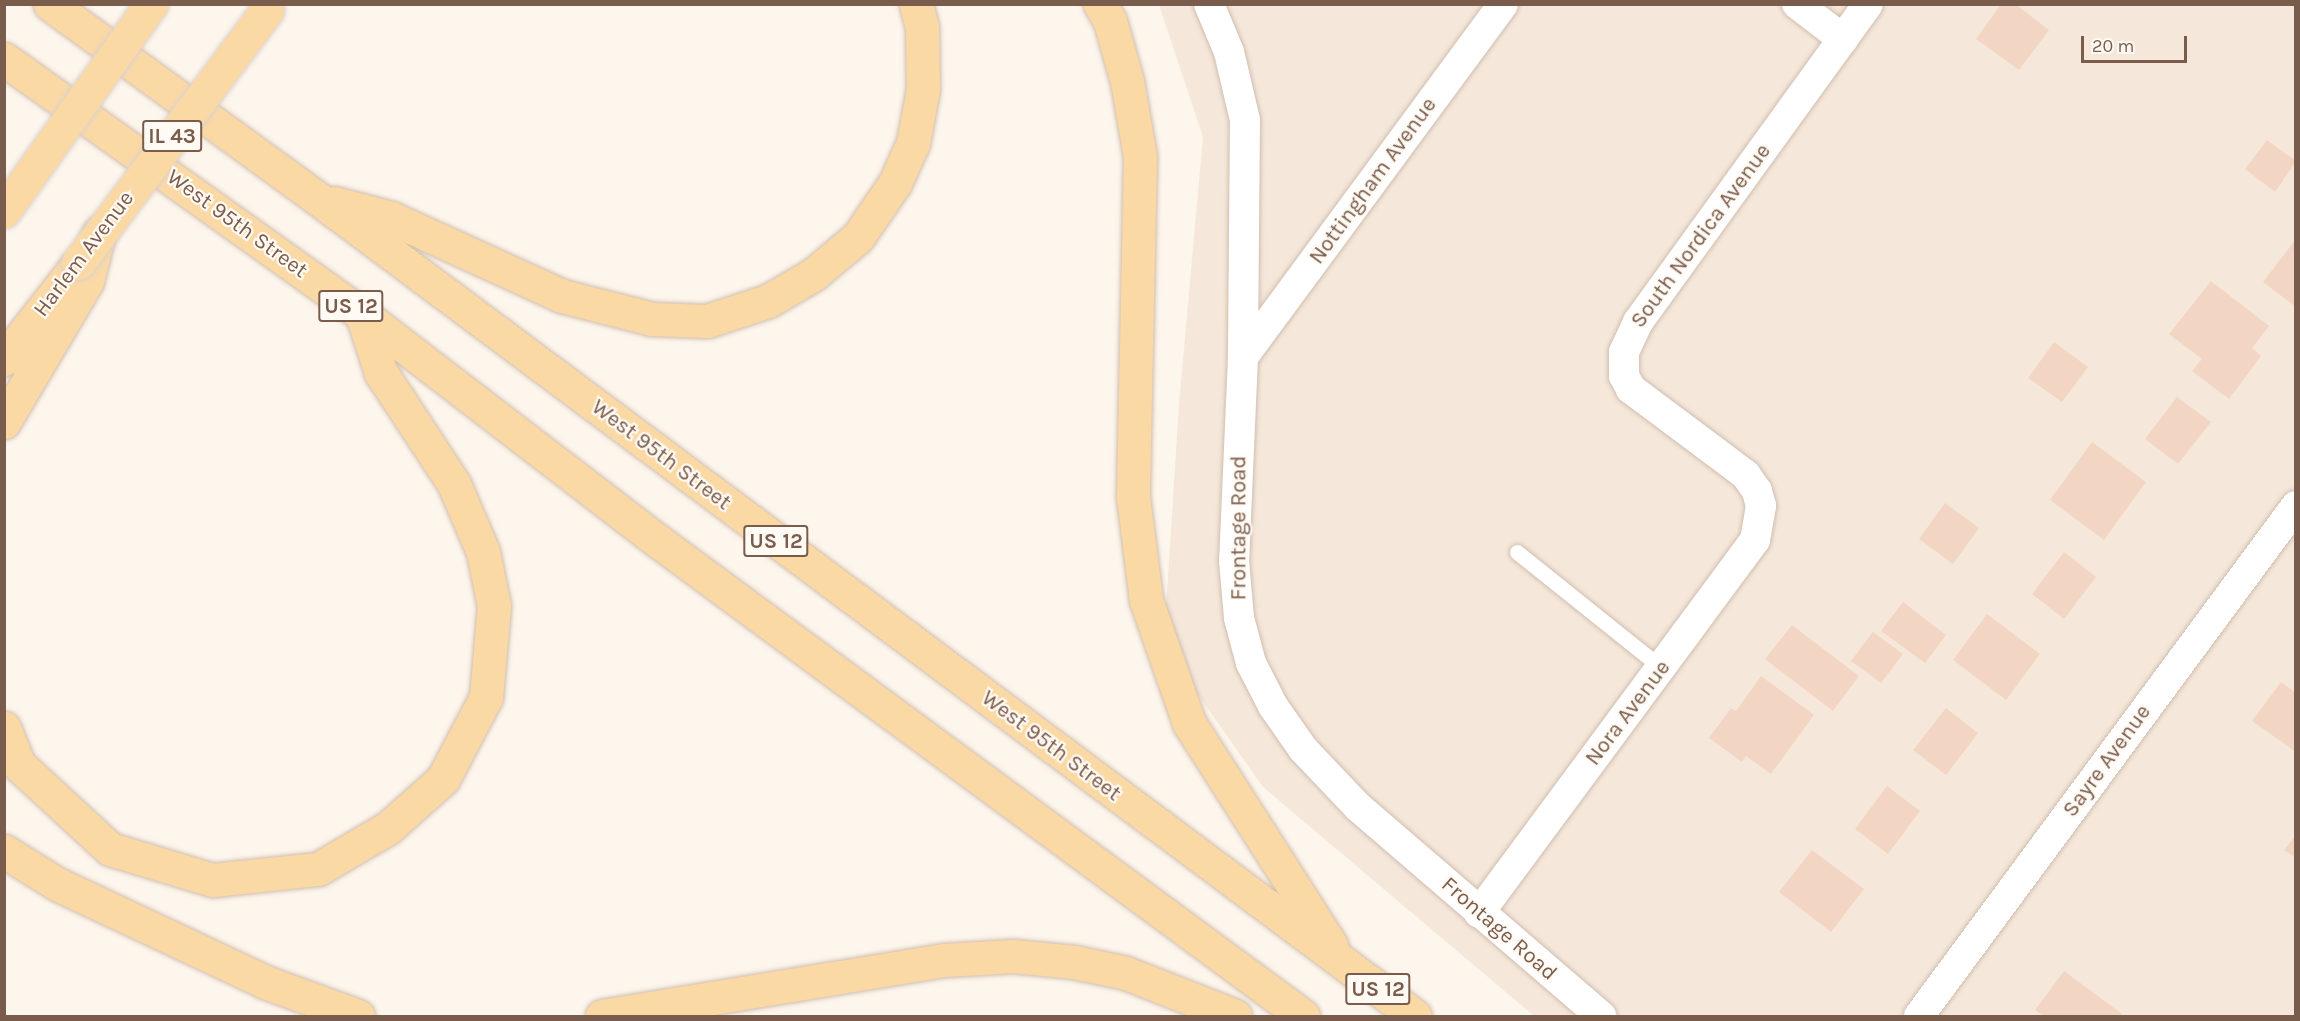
<!DOCTYPE html>
<html>
<head>
<meta charset="utf-8">
<style>
	body { margin:0 }
	#map { position:relative; width:2300px; height:1021px; overflow:hidden; background:#fdf6ec; font-family:Karla,sans-serif }
	div>[style] { position:absolute }
	[style*='--x'] { left:calc(var(--x)*1px); top:calc(var(--y)*1px); width:calc(var(--w)*1px); rotate:calc(var(--a)*1deg) }
	.residential>* { inset:0; background:#f5e8da }
	.building>* { inset:0; background:#f3d5c3 }
	.roads { filter:drop-shadow(0 0 2px #d1beb0) drop-shadow(0 0 2px #d1beb0) }
	.service>* { height:15px; margin:-7.5px; padding:0 7.5px; transform-origin:7.5px; border-radius:7.5px; background:#fff }
	.minor>* { height:30px; margin:-15px; padding:0 15px; transform-origin:15px; border-radius:15px; background:#fff }
	.primary>* { height:33px; margin:-16.5px; padding:0 16.5px; transform-origin:16.5px; border-radius:16.5px; background:#fbd9a5 }
	.bridges { filter:drop-shadow(0 0 2px #dad1cd) drop-shadow(0 0 2px #dad1cd) }
	.primary-bridge>* { height:33px; margin:-16.5px; padding:0 16.5px; transform-origin:16.5px; border-radius:16.5px; background:#fbd9a5 }
	span { translate:-50% -50%; white-space:nowrap; text-align:center; line-height:1.15; -webkit-text-stroke:4.5px #fffaf3; paint-order:stroke }
	.shield-label span { padding:2px 4px; background:#fffaf3; border:2px solid; border-radius:4px; -webkit-text-stroke-width:0 }
	.shield-label { font-size:21px; color:#7a5c4d; font-weight:700 }
	.street-label { font-size:22px; color:#7a5c4d }
	.frame { position:absolute; inset:0; border:6px solid #7a5c4d; pointer-events:none }
	.scale { position:absolute; left:2081px; top:36px; width:106px; height:27px; box-sizing:border-box; border:3px solid #7a5c4d; border-top:0; padding-left:8px; font-size:18px; line-height:21px; white-space:nowrap; color:#7a5c4d; -webkit-text-stroke:4px #fffaf3; paint-order:stroke }
</style>
</head>
<body>
<div id="map">
	<div class="residential">
		<div style="clip-path:polygon(1159px 5px,2295px 5px,2295px 1016px,1534px 1016px,1263px 787px,1196px 692px,1166px 608px,1179px 404px,1203px 137px)"></div>
	</div>
	<div class="building">
		<div style="clip-path:polygon(2001px 4px,2015px 4px,2049px 30px,2019px 70px,1976px 39px)"></div>
		<div style="clip-path:polygon(2267px 140px,2296px 161px,2275px 192px,2245px 169px)"></div>
		<div style="clip-path:polygon(2296px 239px,2296px 307px,2263px 282px)"></div>
		<div style="clip-path:polygon(2211px 281px,2269px 326px,2252px 348px,2261px 356px,2229px 399px,2192px 371px,2202px 359px,2169px 334px)"></div>
		<div style="clip-path:polygon(2054px 342px,2088px 367px,2062px 402px,2028px 378px)"></div>
		<div style="clip-path:polygon(2177px 397px,2211px 422px,2178px 464px,2145px 439px)"></div>
		<div style="clip-path:polygon(2092px 442px,2146px 482px,2104px 540px,2050px 500px)"></div>
		<div style="clip-path:polygon(1945px 503px,1979px 528px,1953px 564px,1919px 539px)"></div>
		<div style="clip-path:polygon(2064px 552px,2096px 577px,2064px 619px,2032px 594px)"></div>
		<div style="clip-path:polygon(1903px 602px,1946px 635px,1925px 663px,1881px 631px)"></div>
		<div style="clip-path:polygon(1987px 614px,2040px 654px,2006px 700px,1953px 660px)"></div>
		<div style="clip-path:polygon(1792px 625px,1859px 676px,1833px 711px,1765px 659px)"></div>
		<div style="clip-path:polygon(1873px 632px,1903px 654px,1881px 683px,1851px 661px)"></div>
		<div style="clip-path:polygon(1761px 676px,1814px 715px,1771px 774px,1746px 756px,1742px 762px,1709px 738px,1731px 708px,1736px 711px)"></div>
		<div style="clip-path:polygon(2281px 682px,2296px 693px,2296px 752px,2252px 721px)"></div>
		<div style="clip-path:polygon(1946px 708px,1978px 733px,1946px 775px,1913px 750px)"></div>
		<div style="clip-path:polygon(1887px 786px,1920px 811px,1888px 854px,1855px 829px)"></div>
		<div style="clip-path:polygon(2296px 835px,2296px 858px,2284px 850px)"></div>
		<div style="clip-path:polygon(1812px 850px,1864px 889px,1831px 932px,1779px 892px)"></div>
		<div style="clip-path:polygon(2064px 971px,2122px 1014px,2120px 1016px,2044px 1016px,2035px 1010px)"></div>
	</div>
	<div class="roads">
		<div class="service">
			<div style="--x:1517;--y:552;--w:186;--a:38.7"></div>
		</div>
		<div class="minor">
			<div style="--x:1209;--y:4;--w:52;--a:67.4"></div>
			<div style="--x:1229;--y:52;--w:70;--a:76.8"></div>
			<div style="--x:1245;--y:120;--w:237;--a:90.5"></div>
			<div style="--x:1243;--y:357;--w:204;--a:92.5"></div>
			<div style="--x:1234;--y:561;--w:57;--a:85"></div>
			<div style="--x:1239;--y:618;--w:47;--a:75.1"></div>
			<div style="--x:1251;--y:663;--w:48;--a:62.9"></div>
			<div style="--x:1273;--y:706;--w:52;--a:55.1"></div>
			<div style="--x:1303;--y:749;--w:80;--a:46.5"></div>
			<div style="--x:1358;--y:807;--w:321;--a:40.7"></div>
			<div style="--x:1797;--y:4;--w:58;--a:37.3"></div>
			<div style="--x:1243;--y:357;--w:438;--a:-53.6"></div>
			<div style="--x:1479;--y:913;--w:464;--a:-53.5"></div>
			<div style="--x:1755;--y:540;--w:35;--a:-80"></div>
			<div style="--x:1761;--y:506;--w:16;--a:-105"></div>
			<div style="--x:1757;--y:491;--w:19;--a:-125"></div>
			<div style="--x:1746;--y:475;--w:144;--a:-143.2"></div>
			<div style="--x:1631;--y:389;--w:15;--a:-118"></div>
			<div style="--x:1624;--y:376;--w:24;--a:-90"></div>
			<div style="--x:1624;--y:352;--w:33;--a:-65"></div>
			<div style="--x:1638;--y:322;--w:392;--a:-54.1"></div>
			<div style="--x:1919;--y:1016;--w:634;--a:-53.53"></div>
		</div>
		<div class="primary">
			<div style="--x:50;--y:4;--w:330;--a:36"></div>
			<div style="--x:317;--y:198;--w:1369;--a:36.69"></div>
			<div style="--x:1100;--y:4;--w:20;--a:60"></div>
			<div style="--x:1110;--y:21;--w:62;--a:74.2"></div>
			<div style="--x:1127;--y:81;--w:76;--a:80.2"></div>
			<div style="--x:1140;--y:156;--w:341;--a:91.2"></div>
			<div style="--x:1133;--y:497;--w:104;--a:82.8"></div>
			<div style="--x:1146;--y:600;--w:130;--a:70.7"></div>
			<div style="--x:1189;--y:723;--w:264;--a:57.4"></div>
			<div style="--x:4;--y:59;--w:440;--a:35.5"></div>
			<div style="--x:362;--y:314;--w:373;--a:37.5"></div>
			<div style="--x:658;--y:541;--w:801;--a:36.37"></div>
			<div style="--x:334;--y:203;--w:59;--a:14.7"></div>
			<div style="--x:391;--y:218;--w:188;--a:24.5"></div>
			<div style="--x:562;--y:296;--w:93;--a:14.3"></div>
			<div style="--x:652;--y:319;--w:55;--a:2.1"></div>
			<div style="--x:707;--y:321;--w:64;--a:-18.2"></div>
			<div style="--x:768;--y:301;--w:53;--a:-30.4"></div>
			<div style="--x:814;--y:274;--w:57;--a:-40.1"></div>
			<div style="--x:858;--y:237;--w:65;--a:-55.6"></div>
			<div style="--x:895;--y:183;--w:44;--a:-65.8"></div>
			<div style="--x:913;--y:143;--w:55;--a:-79.5"></div>
			<div style="--x:923;--y:89;--w:62;--a:-90.9"></div>
			<div style="--x:922;--y:27;--w:24;--a:-105"></div>
			<div style="--x:4;--y:359;--w:115;--a:-52"></div>
			<div style="--x:4;--y:422;--w:164;--a:-59.5"></div>
			<div style="--x:87;--y:281;--w:49;--a:-76"></div>
			<div style="--x:4;--y:728;--w:40;--a:68"></div>
			<div style="--x:19;--y:765;--w:124;--a:42.7"></div>
			<div style="--x:110;--y:849;--w:108;--a:16.8"></div>
			<div style="--x:213;--y:880;--w:106;--a:-6"></div>
			<div style="--x:318;--y:869;--w:81;--a:-30.4"></div>
			<div style="--x:388;--y:828;--w:74;--a:-41.7"></div>
			<div style="--x:443;--y:779;--w:93;--a:-62.3"></div>
			<div style="--x:486;--y:697;--w:91;--a:-85"></div>
			<div style="--x:494;--y:606;--w:55;--a:-101.5"></div>
			<div style="--x:483;--y:552;--w:74;--a:-113.1"></div>
			<div style="--x:454;--y:484;--w:133;--a:-123.3"></div>
			<div style="--x:381;--y:373;--w:62;--a:-107.9"></div>
			<div style="--x:4;--y:851;--w:62;--a:31.9"></div>
			<div style="--x:57;--y:884;--w:230;--a:25.2"></div>
			<div style="--x:265;--y:982;--w:99;--a:20.1"></div>
			<div style="--x:602;--y:1016;--w:348;--a:-9.3"></div>
			<div style="--x:945;--y:960;--w:68;--a:-3.4"></div>
			<div style="--x:1013;--y:956;--w:61;--a:5.6"></div>
			<div style="--x:1074;--y:962;--w:53;--a:11.9"></div>
			<div style="--x:1126;--y:973;--w:117;--a:21.5"></div>
		</div>
	</div>
	<div class="bridges">
		<div class="primary-bridge">
			<div style="--x:4;--y:211;--w:254;--a:-54.6"></div>
			<div style="--x:78;--y:263;--w:316;--a:-53.2"></div>
		</div>
	</div>
	<div class="shield-label">
		<span style="left:172px;top:136px">IL 43</span>
		<span style="left:351px;top:306px">US 12</span>
		<span style="left:776px;top:541px">US 12</span>
		<span style="left:1378px;top:989px">US 12</span>
	</div>
	<div class="street-label">
		<span style="left:1373px;top:181px;rotate:-54deg">Nottingham Avenue</span>
		<span style="left:237px;top:224px;rotate:36deg">West 95th Street</span>
		<span style="left:1701px;top:236px;rotate:-54deg">South Nordica Avenue</span>
		<span style="left:84px;top:254px;rotate:-53deg">Harlem Avenue</span>
		<span style="left:661px;top:455px;rotate:37deg">West 95th Street</span>
		<span style="left:1239px;top:528px;rotate:-90deg">Frontage Road</span>
		<span style="left:1628px;top:713px;rotate:-53deg">Nora Avenue</span>
		<span style="left:1051px;top:746px;rotate:37deg">West 95th Street</span>
		<span style="left:2107px;top:761px;rotate:-54deg">Sayre Avenue</span>
		<span style="left:1499px;top:929px;rotate:41deg">Frontage Road</span>
	</div>
	<div class="frame"></div>
	<div class="scale">20 m</div>
</div>
</body>
</html>
